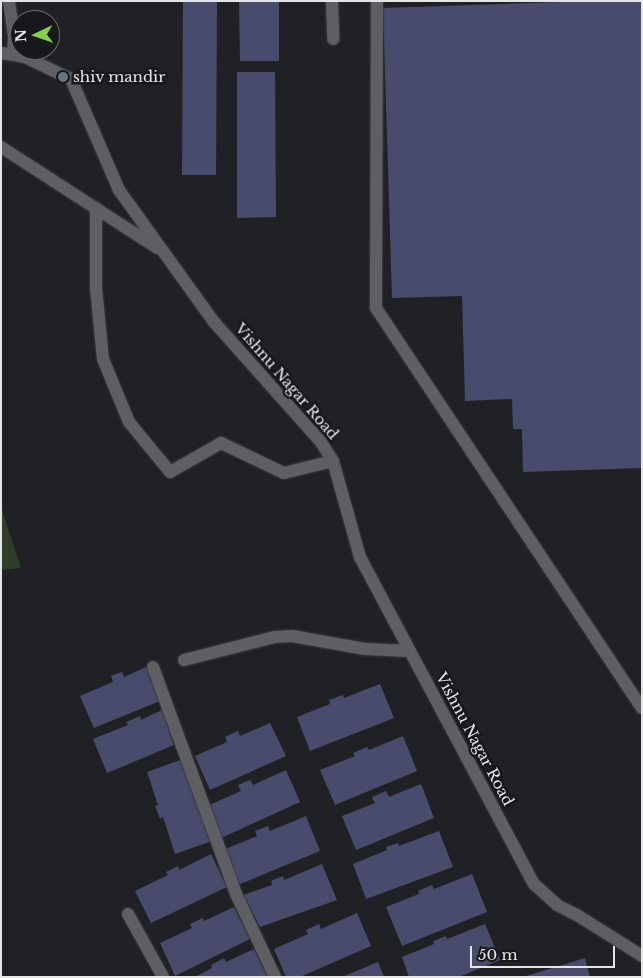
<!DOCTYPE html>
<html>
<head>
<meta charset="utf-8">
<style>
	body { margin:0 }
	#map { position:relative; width:643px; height:978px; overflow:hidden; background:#202124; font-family:"Libre Baskerville",serif }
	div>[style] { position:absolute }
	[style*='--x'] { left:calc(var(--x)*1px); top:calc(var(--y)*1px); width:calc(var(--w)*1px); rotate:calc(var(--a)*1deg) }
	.green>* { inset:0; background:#2f3d2a }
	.building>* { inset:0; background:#494b6d }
	.roads { filter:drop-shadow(0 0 1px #3a3b3d) drop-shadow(0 0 1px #3a3b3d) }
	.minor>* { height:12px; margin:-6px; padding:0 6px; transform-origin:6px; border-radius:6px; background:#5d5f62 }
	.dots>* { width:14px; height:14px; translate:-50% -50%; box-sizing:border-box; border:2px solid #17181b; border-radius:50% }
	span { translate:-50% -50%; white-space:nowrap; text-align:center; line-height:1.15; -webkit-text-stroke:5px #17181b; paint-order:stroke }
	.poi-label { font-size:15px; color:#e4e5e7 }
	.left { translate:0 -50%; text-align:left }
	.street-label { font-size:15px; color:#e4e5e7 }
	.frame { position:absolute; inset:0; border:2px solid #e4e5e7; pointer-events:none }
	.north { position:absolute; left:10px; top:10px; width:50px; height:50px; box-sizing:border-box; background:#17181b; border:1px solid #696a6d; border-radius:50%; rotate:267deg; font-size:14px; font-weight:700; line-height:20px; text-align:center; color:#e4e5e7 }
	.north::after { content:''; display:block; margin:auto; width:18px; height:22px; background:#89ce48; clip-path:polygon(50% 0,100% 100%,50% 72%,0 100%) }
	.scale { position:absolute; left:470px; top:946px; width:145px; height:22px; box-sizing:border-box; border:2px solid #e4e5e7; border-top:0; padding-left:6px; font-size:15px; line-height:18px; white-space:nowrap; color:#e4e5e7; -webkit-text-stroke:4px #17181b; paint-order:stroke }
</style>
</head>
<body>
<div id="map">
	<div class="green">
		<div style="clip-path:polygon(1px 507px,21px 568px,1px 570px)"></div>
	</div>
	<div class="building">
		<div style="clip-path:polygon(183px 1px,217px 1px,216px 175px,182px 175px)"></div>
		<div style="clip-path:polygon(239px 1px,279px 1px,279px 61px,240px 61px)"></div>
		<div style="clip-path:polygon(589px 1px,642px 1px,642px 468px,523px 472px,522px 429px,513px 429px,512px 399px,465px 401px,462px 296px,392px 298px,383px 8px)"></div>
		<div style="clip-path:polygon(237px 72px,275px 72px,276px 217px,237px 218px)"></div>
		<div style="clip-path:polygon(146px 667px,160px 701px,94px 728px,80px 696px,113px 682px,111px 676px,122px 672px,124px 677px)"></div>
		<div style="clip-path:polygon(380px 684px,394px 718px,310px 751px,297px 717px,330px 704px,329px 700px,343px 695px,344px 698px)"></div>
		<div style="clip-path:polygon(162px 710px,174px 745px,107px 773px,93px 739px,128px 725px,126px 722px,140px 716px,141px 720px)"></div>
		<div style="clip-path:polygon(270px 723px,286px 756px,210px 790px,195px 756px,227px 742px,225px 737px,238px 731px,240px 736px)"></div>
		<div style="clip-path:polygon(403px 736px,417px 771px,335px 805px,320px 770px,355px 756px,353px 753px,367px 747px,369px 750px)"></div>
		<div style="clip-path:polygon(183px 759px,212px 841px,175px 854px,163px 817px,160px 819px,155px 806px,158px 805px,147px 772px)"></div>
		<div style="clip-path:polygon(286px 770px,300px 802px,221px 838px,207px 806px,241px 791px,238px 785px,250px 780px,253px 785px)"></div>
		<div style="clip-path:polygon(421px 784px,434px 818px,356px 850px,342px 816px,375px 803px,372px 797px,386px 791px,389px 797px)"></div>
		<div style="clip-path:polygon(306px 816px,320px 851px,238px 885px,223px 850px,257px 836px,255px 831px,268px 826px,270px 831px)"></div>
		<div style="clip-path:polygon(439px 831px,453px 867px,366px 899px,353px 864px,387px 850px,386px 847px,398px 843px,399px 846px)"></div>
		<div style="clip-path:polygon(211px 854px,227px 887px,151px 923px,135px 891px,168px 875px,166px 872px,178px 866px,179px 870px)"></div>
		<div style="clip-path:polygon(322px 864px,337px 900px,260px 927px,243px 895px,272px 885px,271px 881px,283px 876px,284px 880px)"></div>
		<div style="clip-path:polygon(472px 874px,487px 912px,402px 946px,386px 907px,419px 894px,418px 891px,432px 885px,434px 889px)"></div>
		<div style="clip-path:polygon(234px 907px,250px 939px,175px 976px,160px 943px,192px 928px,190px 924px,203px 918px,204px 921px)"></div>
		<div style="clip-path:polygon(357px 913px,371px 946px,300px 977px,286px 977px,274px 949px,308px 934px,306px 930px,319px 924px,321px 929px)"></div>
		<div style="clip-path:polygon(485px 924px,500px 960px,459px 977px,409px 977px,402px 957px,434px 944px,433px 941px,446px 936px,447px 939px)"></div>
		<div style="clip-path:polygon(254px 949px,268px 977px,195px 977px,212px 968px,211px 965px,224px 958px,226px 962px)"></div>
		<div style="clip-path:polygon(585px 958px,590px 977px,526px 977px,526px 976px)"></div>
		<div style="clip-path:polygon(378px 962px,384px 977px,342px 977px)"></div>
	</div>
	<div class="roads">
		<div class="minor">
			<div style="--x:9;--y:1;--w:37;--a:82"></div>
			<div style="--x:14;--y:38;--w:17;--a:93"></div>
			<div style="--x:332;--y:1;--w:38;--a:88"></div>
			<div style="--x:377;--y:1;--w:307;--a:90.2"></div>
			<div style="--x:376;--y:308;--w:480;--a:56.4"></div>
			<div style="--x:1;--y:53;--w:24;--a:9"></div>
			<div style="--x:25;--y:57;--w:51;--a:25.6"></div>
			<div style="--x:71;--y:79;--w:121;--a:66.6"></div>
			<div style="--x:119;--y:190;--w:163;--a:54.3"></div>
			<div style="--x:214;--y:322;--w:161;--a:48.3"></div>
			<div style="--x:321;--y:442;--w:22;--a:58"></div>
			<div style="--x:333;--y:461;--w:100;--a:74.3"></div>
			<div style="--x:360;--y:557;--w:370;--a:62"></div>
			<div style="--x:534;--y:884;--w:31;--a:42"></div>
			<div style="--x:557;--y:905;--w:22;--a:27"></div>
			<div style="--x:577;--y:915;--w:77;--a:32.2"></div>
			<div style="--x:1;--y:147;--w:186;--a:32.9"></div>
			<div style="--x:96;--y:208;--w:80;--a:90"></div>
			<div style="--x:96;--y:288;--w:71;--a:84.4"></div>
			<div style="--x:103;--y:359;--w:68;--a:67.6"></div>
			<div style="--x:129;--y:422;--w:65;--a:50.6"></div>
			<div style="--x:170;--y:472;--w:59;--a:-29.6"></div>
			<div style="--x:221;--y:443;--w:70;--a:25.5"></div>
			<div style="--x:284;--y:473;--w:50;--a:-13.8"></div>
			<div style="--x:184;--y:660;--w:94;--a:-14.2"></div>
			<div style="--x:275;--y:637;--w:17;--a:-3"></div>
			<div style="--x:292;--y:636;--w:74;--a:10.1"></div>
			<div style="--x:365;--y:649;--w:45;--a:2.5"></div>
			<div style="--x:153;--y:667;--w:242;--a:69.9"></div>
			<div style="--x:236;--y:894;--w:92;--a:64.8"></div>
			<div style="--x:128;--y:914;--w:72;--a:60.9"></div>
		</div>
	</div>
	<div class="dots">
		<div style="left:63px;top:77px;background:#6b7280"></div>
	</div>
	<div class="poi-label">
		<span class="left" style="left:73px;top:77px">shiv mandir</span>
	</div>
	<div class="street-label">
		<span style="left:287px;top:381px;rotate:49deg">Vishnu Nagar Road</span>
		<span style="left:475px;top:739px;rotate:62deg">Vishnu Nagar Road</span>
	</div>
	<div class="frame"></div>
	<div class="north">N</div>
	<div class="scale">50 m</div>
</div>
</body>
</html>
